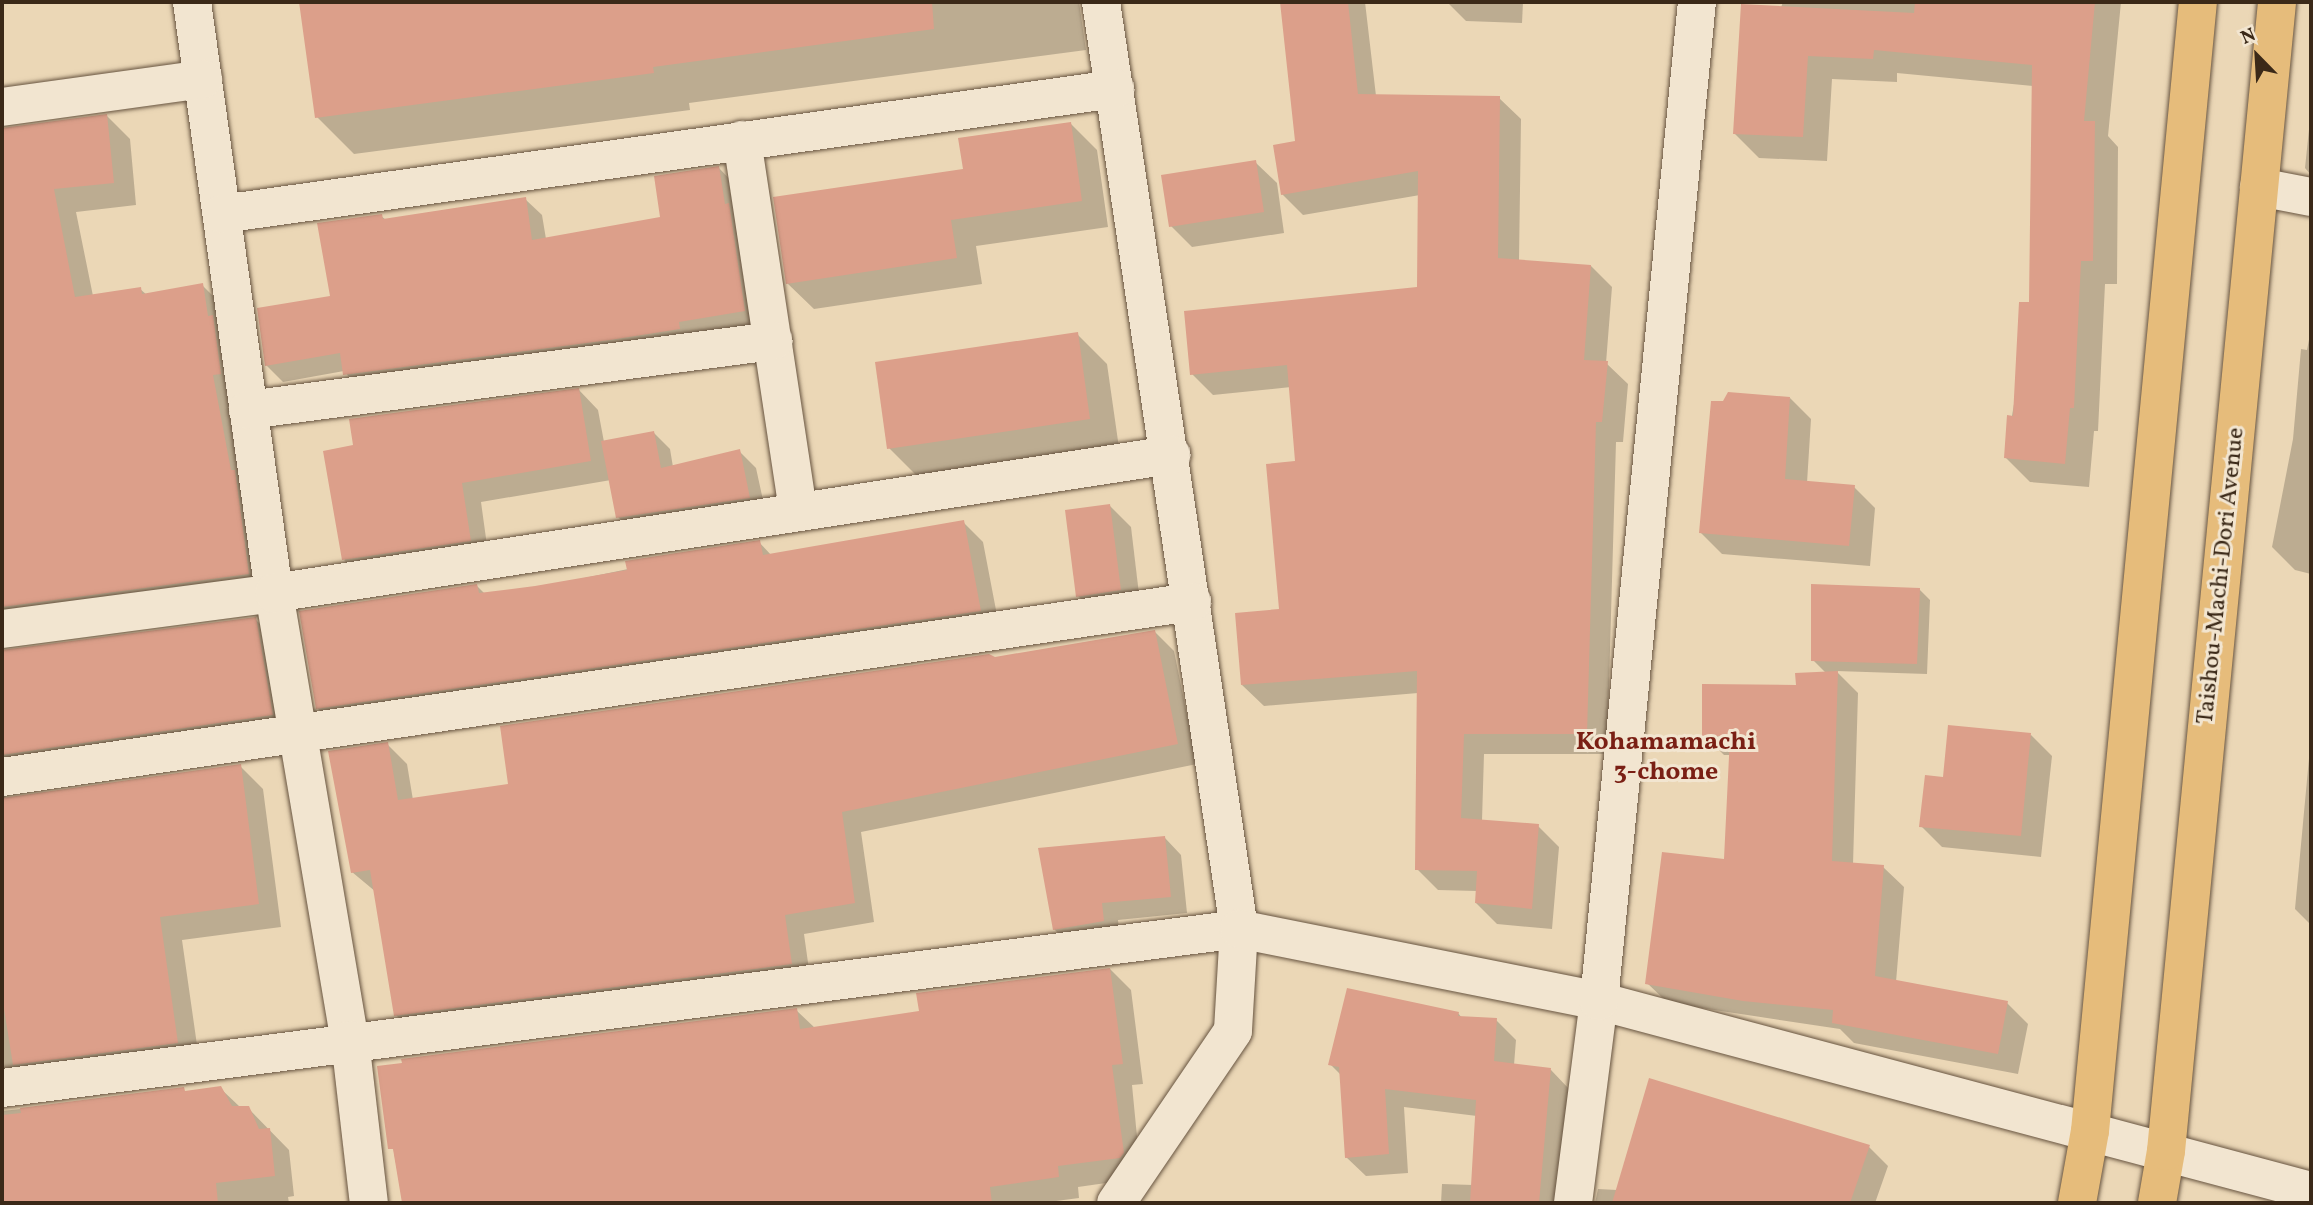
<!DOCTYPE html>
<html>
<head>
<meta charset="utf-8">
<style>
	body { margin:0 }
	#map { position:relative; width:2313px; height:1205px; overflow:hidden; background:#ebd7b6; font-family:Vollkorn,serif }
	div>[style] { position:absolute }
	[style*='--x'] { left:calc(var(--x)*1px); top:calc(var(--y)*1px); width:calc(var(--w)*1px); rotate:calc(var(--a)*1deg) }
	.shadow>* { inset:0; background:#0003 }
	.building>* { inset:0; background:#dc9f8a }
	.roads { filter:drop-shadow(0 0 2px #675440) drop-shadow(0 0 2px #675440) }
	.minor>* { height:38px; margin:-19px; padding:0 19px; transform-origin:19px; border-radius:19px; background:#f2e5d0 }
	.highway>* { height:38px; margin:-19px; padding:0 19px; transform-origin:19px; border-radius:19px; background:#e6bc7b }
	span { translate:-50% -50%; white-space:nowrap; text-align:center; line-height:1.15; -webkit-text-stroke:6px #f2e5d0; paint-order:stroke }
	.street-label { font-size:24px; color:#3b2918 }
	.neighbourhood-label { font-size:26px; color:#7a1f14; font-weight:700 }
	.frame { position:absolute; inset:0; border:4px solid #3b2918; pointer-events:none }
	.north { position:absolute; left:2222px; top:21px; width:70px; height:70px; -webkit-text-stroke:5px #f2e5d0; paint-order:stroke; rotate:336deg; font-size:19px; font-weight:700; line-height:28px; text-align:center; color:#3b2918 }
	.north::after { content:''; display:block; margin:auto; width:24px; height:32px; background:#3b2918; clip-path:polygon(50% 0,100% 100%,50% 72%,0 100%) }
</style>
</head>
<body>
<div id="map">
	<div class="shadow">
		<div style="clip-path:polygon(301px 2px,1079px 2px,1086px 50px,689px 103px,690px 110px,354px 154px,317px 117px)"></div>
		<div style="clip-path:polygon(1281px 2px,1365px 2px,1376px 96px,1499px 98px,1521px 119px,1519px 261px,1591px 266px,1612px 287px,1606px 363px,1628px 384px,1623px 442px,1616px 442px,1607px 754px,1484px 754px,1482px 821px,1538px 826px,1559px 847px,1552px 929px,1497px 924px,1476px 903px,1477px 891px,1438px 890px,1417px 869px,1418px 693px,1264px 706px,1242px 685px,1281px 611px,1297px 463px,1291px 387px,1213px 395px,1192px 374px,1419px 289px,1420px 195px,1303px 215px,1282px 194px,1296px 143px)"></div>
		<div style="clip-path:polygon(1447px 2px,1523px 2px,1522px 23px,1466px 21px)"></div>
		<div style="clip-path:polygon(1783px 2px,2121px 2px,2108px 136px,2118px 147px,2117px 284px,2105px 284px,2098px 431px,2094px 431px,2089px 487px,2030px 482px,2005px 457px,2031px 304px,2033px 86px,1897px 73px,1897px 82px,1832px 79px,1827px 161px,1759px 158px,1735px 134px)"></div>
		<div style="clip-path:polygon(2311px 110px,2311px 175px,2305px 168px)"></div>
		<div style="clip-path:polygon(107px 116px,130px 139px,136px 205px,76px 212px,93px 296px,140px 289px,147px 295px,202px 285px,225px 308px,271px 597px,4px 643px,3px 653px,255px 619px,278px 642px,295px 738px,11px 783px,4px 801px,240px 766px,263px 789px,281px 927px,182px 940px,200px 1066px,2px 1088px,2px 130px)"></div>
		<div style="clip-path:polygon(1070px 123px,1097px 150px,1108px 227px,976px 246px,982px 284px,814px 309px,787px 283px,965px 171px)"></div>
		<div style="clip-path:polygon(1255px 162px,1277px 183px,1284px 233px,1192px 247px,1171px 226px)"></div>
		<div style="clip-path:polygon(719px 168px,735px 185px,760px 327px,361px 391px,344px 371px,283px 382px,266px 365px,332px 298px,381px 216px,386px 220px,525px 199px,542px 215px,546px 239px,662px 218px)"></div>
		<div style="clip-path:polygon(2311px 329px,2311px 574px,2295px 570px,2272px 547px,2293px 439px,2301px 349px,2307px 350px)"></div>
		<div style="clip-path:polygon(1077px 334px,1107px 364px,1119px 448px,919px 478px,889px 448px)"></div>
		<div style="clip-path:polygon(579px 390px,598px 410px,604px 442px,653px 432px,670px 449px,673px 467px,739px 451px,756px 468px,766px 514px,635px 534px,618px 517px,611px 480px,481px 502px,489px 560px,363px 579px,344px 560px)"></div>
		<div style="clip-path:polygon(1790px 398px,1811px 419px,1807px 483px,1854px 487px,1875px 508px,1870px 566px,1722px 554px,1701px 533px)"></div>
		<div style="clip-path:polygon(1110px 506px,1131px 527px,1141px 611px,1099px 617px,1078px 596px)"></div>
		<div style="clip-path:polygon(963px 522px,983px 542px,1000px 631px,338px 728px,317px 708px,477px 586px,485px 594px,536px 588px,759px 542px,772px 556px)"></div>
		<div style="clip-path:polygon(1919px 589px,1930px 600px,1927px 674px,1836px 671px,1858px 693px,1853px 865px,1883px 867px,1904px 887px,1896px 982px,2007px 1003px,2028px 1024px,2018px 1074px,1854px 1043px,1840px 1029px,1668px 1003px,1647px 983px,1726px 861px,1731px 755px,1724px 755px,1704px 735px,1826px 673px,1813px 660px)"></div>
		<div style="clip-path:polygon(1154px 631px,1174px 651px,1197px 764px,861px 832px,874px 922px,804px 934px,811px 984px,416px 1035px,396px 1015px,376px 892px,352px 872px,387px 744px,407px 764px,413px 800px,510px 785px,995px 659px)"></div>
		<div style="clip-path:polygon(2031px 735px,2052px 756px,2041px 857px,1942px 847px,1921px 826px,1945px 779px)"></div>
		<div style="clip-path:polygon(2311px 737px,2311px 925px,2295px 909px)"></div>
		<div style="clip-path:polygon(1165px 838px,1181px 855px,1187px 913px,1118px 920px,1120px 937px,1071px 946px,1054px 929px)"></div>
		<div style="clip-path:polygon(1110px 969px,1131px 990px,1143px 1084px,1132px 1085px,1141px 1178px,1078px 1187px,1079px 1198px,1041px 1203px,403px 1203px,379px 1068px,796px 1010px,815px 1028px,921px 1013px)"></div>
		<div style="clip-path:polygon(1458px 1013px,1462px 1018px,1496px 1020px,1516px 1040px,1514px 1065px,1551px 1070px,1570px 1090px,1568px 1203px,1441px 1203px,1442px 1184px,1473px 1185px,1477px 1116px,1404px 1107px,1408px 1173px,1366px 1176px,1346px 1157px,1341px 1075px,1330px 1064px)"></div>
		<div style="clip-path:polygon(220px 1088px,240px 1107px,248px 1108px,289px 1150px,294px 1196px,288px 1197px,289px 1203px,2px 1203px,2px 1111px)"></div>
		<div style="clip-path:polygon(1869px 1147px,1888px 1166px,1875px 1203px,1595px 1203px,1598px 1189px,1617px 1190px)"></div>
	</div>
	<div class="building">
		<div style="clip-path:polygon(299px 2px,932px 2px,934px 29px,653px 67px,654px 73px,315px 118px)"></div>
		<div style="clip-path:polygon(1280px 2px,1348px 2px,1358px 94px,1500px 96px,1498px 258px,1591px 265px,1584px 360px,1608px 361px,1602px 422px,1596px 422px,1587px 734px,1464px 734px,1461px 818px,1539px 824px,1532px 909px,1475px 903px,1477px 871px,1415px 870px,1417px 671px,1241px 685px,1235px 613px,1279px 609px,1266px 464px,1295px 461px,1287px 365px,1190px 375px,1184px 311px,1417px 287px,1418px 171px,1281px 195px,1273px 145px,1295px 141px)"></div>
		<div style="clip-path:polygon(1915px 2px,2095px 2px,2084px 121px,2095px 121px,2093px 261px,2081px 261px,2074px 408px,2070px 408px,2065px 464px,2004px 458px,2007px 415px,2013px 416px,2019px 302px,2029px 302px,2032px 65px,1874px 50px,1873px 59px,1808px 56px,1803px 137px,1733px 134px,1741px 4px,1914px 13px)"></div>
		<div style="clip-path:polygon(107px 114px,114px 183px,54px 189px,75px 297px,141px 287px,142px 294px,203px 283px,208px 316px,213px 315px,221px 374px,213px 375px,231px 470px,235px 470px,249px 574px,2px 607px,2px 128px)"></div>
		<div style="clip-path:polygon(1071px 122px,1082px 201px,951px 220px,957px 258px,786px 284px,773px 197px,963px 169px,958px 138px)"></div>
		<div style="clip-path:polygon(1256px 160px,1264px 212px,1169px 227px,1161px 175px)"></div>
		<div style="clip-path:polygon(719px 166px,725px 204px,729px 203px,745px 311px,679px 322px,680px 329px,610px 340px,343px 375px,340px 353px,265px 366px,257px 308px,330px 296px,317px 223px,382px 214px,383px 219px,526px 197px,532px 240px,660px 217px,654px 176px)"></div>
		<div style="clip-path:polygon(1078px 332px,1090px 419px,887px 449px,875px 362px)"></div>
		<div style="clip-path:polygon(579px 388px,591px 461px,462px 483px,471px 541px,342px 560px,323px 451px,353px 445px,349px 419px)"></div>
		<div style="clip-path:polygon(1728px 392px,1790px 397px,1785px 479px,1855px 485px,1849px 546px,1699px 533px,1711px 401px,1723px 401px)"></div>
		<div style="clip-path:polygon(654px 431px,661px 468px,740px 449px,750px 498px,616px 518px,601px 441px)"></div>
		<div style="clip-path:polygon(1110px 504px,1121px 590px,1076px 597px,1065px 510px)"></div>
		<div style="clip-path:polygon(964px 520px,981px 611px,316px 709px,299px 611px,477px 584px,479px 593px,535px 586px,627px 570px,625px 561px,760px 540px,763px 555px)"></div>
		<div style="clip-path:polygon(1811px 584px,1920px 588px,1917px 664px,1811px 661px)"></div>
		<div style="clip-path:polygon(256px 617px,273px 715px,2px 755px,2px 650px)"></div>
		<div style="clip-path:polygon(1155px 630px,1178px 744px,842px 812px,855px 903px,785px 915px,792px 964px,394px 1016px,370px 870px,351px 873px,328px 751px,388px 742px,398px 800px,508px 784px,500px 726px,989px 654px,995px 657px)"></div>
		<div style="clip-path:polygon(1838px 671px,1832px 861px,1884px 865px,1875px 976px,2008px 1001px,1998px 1054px,1832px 1023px,1833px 1010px,1743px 1001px,1645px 984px,1662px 852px,1724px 859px,1730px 736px,1702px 736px,1702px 684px,1796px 685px,1795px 673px)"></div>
		<div style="clip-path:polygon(1948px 725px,2031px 733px,2021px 836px,1919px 827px,1925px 775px,1943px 777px)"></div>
		<div style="clip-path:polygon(241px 764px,259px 904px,160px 917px,178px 1043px,13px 1065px,2px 996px,2px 798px)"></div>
		<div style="clip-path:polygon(1165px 836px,1171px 897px,1102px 903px,1104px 921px,1053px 930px,1038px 848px)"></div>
		<div style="clip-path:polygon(1110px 968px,1123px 1064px,1112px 1065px,1124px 1153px,1120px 1158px,1058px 1166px,1059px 1177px,990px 1187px,992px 1203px,402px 1203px,393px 1149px,388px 1149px,377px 1066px,402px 1063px,401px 1059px,797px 1008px,800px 1029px,919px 1011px,916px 993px)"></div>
		<div style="clip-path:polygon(1347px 988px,1459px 1012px,1458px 1016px,1497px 1018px,1494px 1061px,1551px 1068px,1539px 1203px,1470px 1203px,1476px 1100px,1385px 1089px,1389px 1154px,1345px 1158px,1339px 1067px,1328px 1065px)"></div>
		<div style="clip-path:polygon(1649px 1078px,1870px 1145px,1850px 1203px,1612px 1203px)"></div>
		<div style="clip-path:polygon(221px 1086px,232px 1106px,249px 1106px,259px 1129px,270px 1128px,275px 1176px,216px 1183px,218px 1203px,2px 1203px,2px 1115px,21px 1113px,20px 1108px,184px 1087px,185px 1091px)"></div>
	</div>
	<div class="roads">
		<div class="minor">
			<div style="--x:192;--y:2;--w:597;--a:82.1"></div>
			<div style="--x:274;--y:593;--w:453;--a:80.4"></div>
			<div style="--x:350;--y:1040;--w:164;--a:83.4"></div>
			<div style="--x:1101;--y:2;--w:937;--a:81.53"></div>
			<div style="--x:1239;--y:929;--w:102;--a:93.4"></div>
			<div style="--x:1233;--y:1031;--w:208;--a:124.2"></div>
			<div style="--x:2;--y:107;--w:203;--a:-7.9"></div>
			<div style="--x:742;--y:140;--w:376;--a:81.4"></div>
			<div style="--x:2259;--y:187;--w:53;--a:10.9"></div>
			<div style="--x:222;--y:214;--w:902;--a:-7.97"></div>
			<div style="--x:248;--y:410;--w:530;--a:-7.49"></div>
			<div style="--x:2;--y:629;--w:274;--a:-7.5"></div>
			<div style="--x:274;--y:593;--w:908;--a:-8.75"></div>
			<div style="--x:2;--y:777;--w:1203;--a:-8.37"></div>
			<div style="--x:2;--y:1088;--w:1247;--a:-7.32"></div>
			<div style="--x:1239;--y:929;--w:367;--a:11.3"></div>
			<div style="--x:1599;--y:1001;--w:737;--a:14.94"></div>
			<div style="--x:1573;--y:1203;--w:204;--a:-82.7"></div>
			<div style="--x:1599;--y:1001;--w:1004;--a:-84.4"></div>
		</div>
		<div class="highway">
			<div style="--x:2077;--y:1203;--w:73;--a:-79.8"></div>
			<div style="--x:2090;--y:1131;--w:1134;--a:-84.54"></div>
			<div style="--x:2157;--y:1203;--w:53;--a:-80.2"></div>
			<div style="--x:2166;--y:1151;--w:1154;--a:-84.48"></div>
		</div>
	</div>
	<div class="street-label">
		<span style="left:2222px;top:576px;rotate:-84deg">Taishou-Machi-Dori Avenue</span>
	</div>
	<div class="neighbourhood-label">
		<span style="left:1666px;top:758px">Kohamamachi<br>3-chome</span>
	</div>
	<div class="frame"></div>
	<div class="north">N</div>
</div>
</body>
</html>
